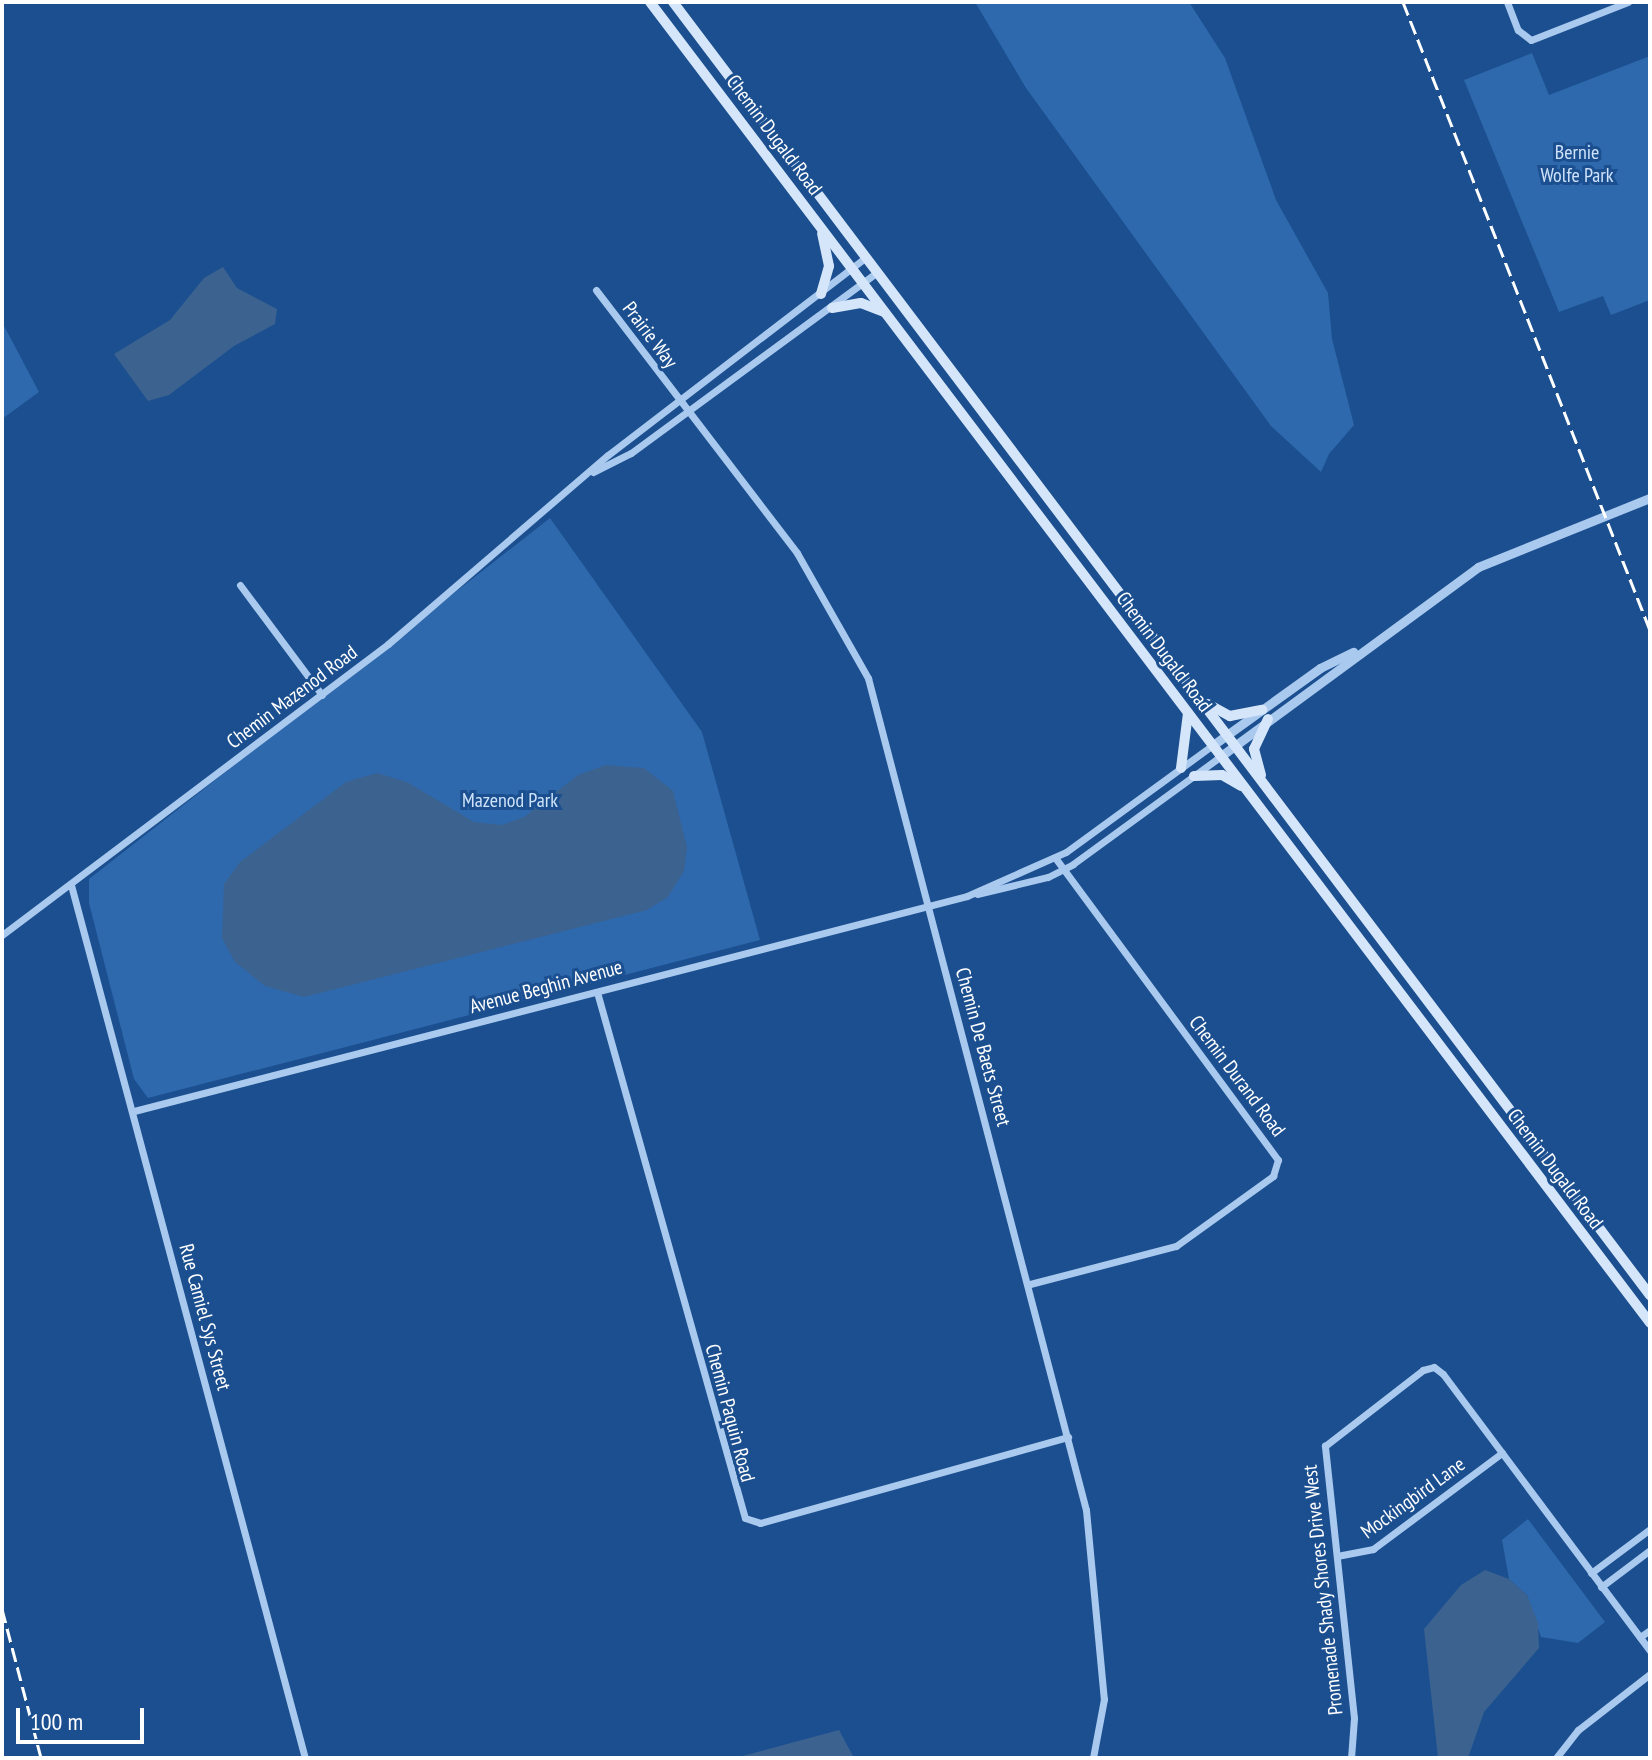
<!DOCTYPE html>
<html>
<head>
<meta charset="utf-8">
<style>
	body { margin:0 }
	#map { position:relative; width:1652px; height:1760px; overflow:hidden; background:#1b4f8f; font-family:"PT Sans Narrow",sans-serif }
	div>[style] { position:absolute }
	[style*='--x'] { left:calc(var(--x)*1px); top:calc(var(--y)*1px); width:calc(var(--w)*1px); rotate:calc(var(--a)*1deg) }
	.green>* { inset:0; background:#2e69ad }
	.water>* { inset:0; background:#3c6290 }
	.minor>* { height:7px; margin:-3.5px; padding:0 3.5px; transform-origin:3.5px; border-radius:3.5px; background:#a9c9ee }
	.tertiary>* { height:9px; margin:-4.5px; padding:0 4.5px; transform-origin:4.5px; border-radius:4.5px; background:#a9c9ee }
	.secondary>* { height:10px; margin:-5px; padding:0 5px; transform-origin:5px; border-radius:5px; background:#d6e6fa }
	.rail>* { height:3px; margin-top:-1.5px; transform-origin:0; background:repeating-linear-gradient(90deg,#fff 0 14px,transparent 0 20px) }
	span { translate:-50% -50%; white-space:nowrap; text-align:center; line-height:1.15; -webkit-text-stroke:6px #1b4f8f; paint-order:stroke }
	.street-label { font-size:20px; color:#fff }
	.park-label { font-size:20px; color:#cfe3fa }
	.frame { position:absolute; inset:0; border:4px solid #fff; pointer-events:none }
	.scale { position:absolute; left:16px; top:1708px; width:128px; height:36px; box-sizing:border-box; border:4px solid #fff; border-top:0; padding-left:10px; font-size:24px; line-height:28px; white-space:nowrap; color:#fff; -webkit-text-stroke:6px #1b4f8f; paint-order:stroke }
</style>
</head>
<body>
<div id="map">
	<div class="green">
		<div style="clip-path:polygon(975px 2px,1189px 2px,1225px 58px,1276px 200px,1328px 293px,1332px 339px,1354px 425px,1329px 454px,1321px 472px,1271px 426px,1026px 88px)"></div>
		<div style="clip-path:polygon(1532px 53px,1549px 95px,1650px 56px,1650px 300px,1611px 315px,1603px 296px,1559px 312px,1464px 80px)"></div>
		<div style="clip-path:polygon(2px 322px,39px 392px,2px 419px)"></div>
		<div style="clip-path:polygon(550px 518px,702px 732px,760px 940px,148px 1098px,134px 1079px,89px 903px,89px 879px)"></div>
		<div style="clip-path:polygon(1528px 1519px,1605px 1622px,1578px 1643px,1541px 1637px,1527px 1595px,1509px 1579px,1502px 1540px)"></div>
	</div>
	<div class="water">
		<div style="clip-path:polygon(223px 267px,237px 288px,277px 309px,275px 324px,234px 346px,169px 395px,148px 401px,114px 354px,170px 320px,204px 278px)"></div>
		<div style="clip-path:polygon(606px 765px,644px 768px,673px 791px,687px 847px,684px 871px,668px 897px,647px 910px,304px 997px,265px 986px,235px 962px,222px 938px,224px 884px,240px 862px,346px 782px,377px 773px,407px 782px,474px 822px,502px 825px,524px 817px,578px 775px)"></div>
		<div style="clip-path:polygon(1485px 1570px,1509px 1579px,1527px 1595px,1538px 1623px,1539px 1648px,1484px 1712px,1468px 1758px,1438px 1758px,1424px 1629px,1461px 1585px)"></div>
		<div style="clip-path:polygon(839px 1730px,854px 1758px,735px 1758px)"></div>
	</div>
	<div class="minor">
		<div style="--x:1507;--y:2;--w:30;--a:69"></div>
		<div style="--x:1518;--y:30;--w:16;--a:38"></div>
		<div style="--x:1531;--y:40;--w:104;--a:-21.4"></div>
		<div style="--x:596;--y:290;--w:331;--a:52.6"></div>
		<div style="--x:797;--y:553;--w:144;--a:60.4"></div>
		<div style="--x:868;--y:678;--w:860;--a:75.32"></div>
		<div style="--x:1086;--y:1510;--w:190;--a:84.6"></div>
		<div style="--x:1104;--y:1699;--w:60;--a:100.6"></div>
		<div style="--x:593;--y:472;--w:42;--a:-26.6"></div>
		<div style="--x:631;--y:453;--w:305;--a:-36.3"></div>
		<div style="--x:240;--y:585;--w:137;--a:53.3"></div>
		<div style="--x:71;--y:885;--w:904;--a:75"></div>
		<div style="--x:977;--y:894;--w:73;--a:-13.5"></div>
		<div style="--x:1048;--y:877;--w:28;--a:-27"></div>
		<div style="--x:1073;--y:864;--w:183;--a:-36.1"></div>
		<div style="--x:2;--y:935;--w:483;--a:-37"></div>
		<div style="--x:388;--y:644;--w:290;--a:-40.7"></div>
		<div style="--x:608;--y:455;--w:325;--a:-37.5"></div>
		<div style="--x:597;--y:992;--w:546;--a:74.29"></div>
		<div style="--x:745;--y:1518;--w:16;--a:18"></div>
		<div style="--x:760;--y:1523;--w:320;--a:-15.6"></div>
		<div style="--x:134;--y:1111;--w:860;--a:-14.47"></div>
		<div style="--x:967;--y:896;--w:108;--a:-24"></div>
		<div style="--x:1066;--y:852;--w:182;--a:-36.1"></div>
		<div style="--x:1030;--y:1284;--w:151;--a:-14.6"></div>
		<div style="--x:1176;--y:1246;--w:120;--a:-35.8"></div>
		<div style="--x:1273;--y:1176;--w:17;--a:-73"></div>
		<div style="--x:1278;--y:1160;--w:376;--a:-126.4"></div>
		<div style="--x:1337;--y:1556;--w:37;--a:-11"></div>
		<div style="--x:1373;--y:1549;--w:161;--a:-36.7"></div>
		<div style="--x:1591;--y:1573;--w:74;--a:-36.7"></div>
		<div style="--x:1601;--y:1587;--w:61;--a:-37.1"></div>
		<div style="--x:1640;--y:1637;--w:12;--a:-35"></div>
		<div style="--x:1351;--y:1758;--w:40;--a:-85.7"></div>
		<div style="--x:1354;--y:1718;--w:274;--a:-96.1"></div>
		<div style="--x:1325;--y:1446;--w:124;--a:-37.8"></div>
		<div style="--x:1423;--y:1370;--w:11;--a:-15"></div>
		<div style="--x:1434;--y:1367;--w:11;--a:38"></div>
		<div style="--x:1443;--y:1374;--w:346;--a:53.2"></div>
		<div style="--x:1556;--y:1758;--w:36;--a:-52"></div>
		<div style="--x:1578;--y:1730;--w:91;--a:-37.9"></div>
	</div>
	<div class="tertiary">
		<div style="--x:1213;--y:745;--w:132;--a:-35.7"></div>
		<div style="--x:1320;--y:668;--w:37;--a:-26"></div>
		<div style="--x:1221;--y:756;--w:319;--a:-36.3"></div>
		<div style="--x:1478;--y:567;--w:185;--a:-21.9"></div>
	</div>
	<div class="secondary">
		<div style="--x:650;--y:2;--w:1657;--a:52.87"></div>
		<div style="--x:673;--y:2;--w:1621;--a:52.93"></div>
		<div style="--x:821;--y:294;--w:29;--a:-74"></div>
		<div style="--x:829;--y:266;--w:33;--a:-102"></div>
		<div style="--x:832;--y:308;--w:29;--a:-10"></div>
		<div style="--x:861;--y:303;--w:25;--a:21"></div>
		<div style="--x:1208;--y:704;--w:25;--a:29"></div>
		<div style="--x:1230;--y:716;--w:33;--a:-11"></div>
		<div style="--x:1181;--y:768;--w:55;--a:-82.7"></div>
		<div style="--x:1261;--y:775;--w:27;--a:-105"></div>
		<div style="--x:1254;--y:749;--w:33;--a:-65"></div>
		<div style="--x:1194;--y:776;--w:28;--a:-2"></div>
		<div style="--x:1222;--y:775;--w:22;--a:30"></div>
	</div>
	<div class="rail">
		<div style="--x:1403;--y:2;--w:675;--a:68.53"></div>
		<div style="--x:2;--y:1609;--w:154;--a:75.3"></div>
	</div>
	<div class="street-label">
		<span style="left:774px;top:135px;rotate:53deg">Chemin Dugald Road</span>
		<span style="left:650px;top:335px;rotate:53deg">Prairie Way</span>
		<span style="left:1164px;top:652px;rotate:53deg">Chemin Dugald Road</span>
		<span style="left:292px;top:697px;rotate:-37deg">Chemin Mazenod Road</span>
		<span style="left:546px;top:987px;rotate:-15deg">Avenue Beghin Avenue</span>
		<span style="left:983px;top:1047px;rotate:75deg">Chemin De Baets Street</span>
		<span style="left:1237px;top:1076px;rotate:53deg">Chemin Durand Road</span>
		<span style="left:1555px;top:1169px;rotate:53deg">Chemin Dugald Road</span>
		<span style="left:205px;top:1317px;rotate:75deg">Rue Camiel Sys Street</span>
		<span style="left:730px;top:1413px;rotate:75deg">Chemin Paquin Road</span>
		<span style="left:1413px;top:1498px;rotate:-36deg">Mockingbird Lane</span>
		<span style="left:1323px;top:1590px;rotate:-96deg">Promenade Shady Shores Drive West</span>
	</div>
	<div class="park-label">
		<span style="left:1577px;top:164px">Bernie<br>Wolfe Park</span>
		<span style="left:510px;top:800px">Mazenod Park</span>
	</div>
	<div class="frame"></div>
	<div class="scale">100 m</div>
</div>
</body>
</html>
